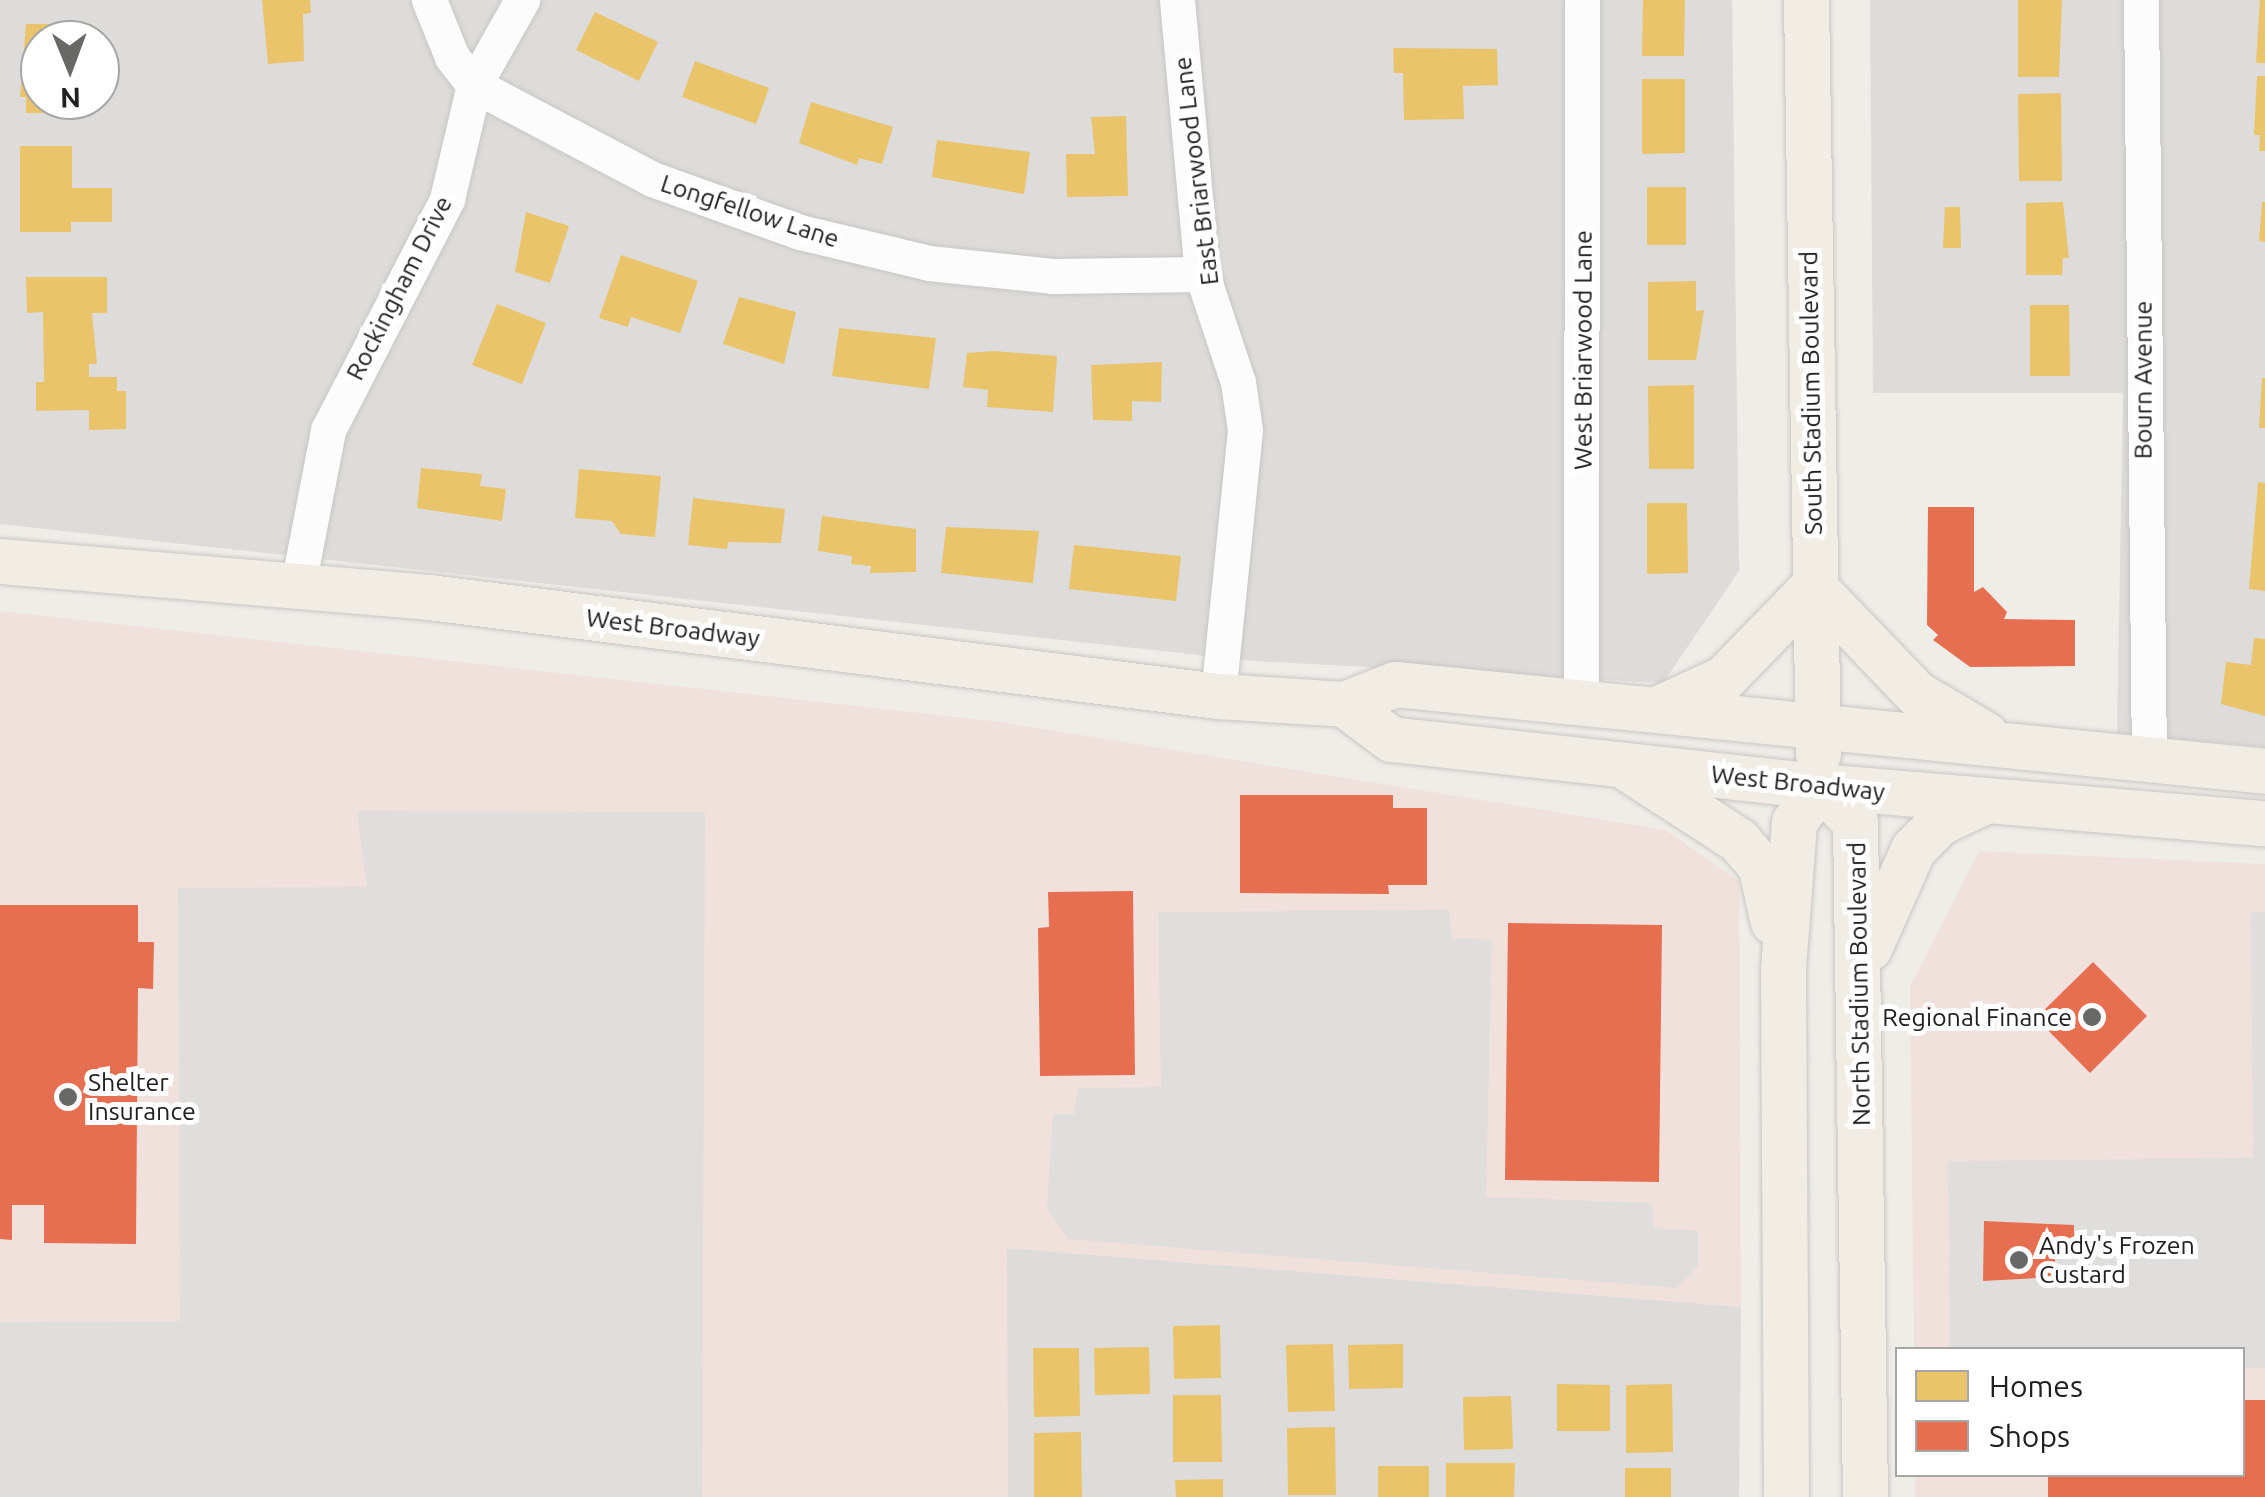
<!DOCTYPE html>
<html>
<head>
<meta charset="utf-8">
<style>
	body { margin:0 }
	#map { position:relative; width:2265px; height:1497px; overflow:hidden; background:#eeede8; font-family:Ubuntu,sans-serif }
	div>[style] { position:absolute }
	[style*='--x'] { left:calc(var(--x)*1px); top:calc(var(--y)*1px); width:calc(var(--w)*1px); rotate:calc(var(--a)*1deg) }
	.residential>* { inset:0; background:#dddcda }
	.commercial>* { inset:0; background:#f1e1dd }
	.parking>* { inset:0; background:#dfdedc }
	.homes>* { inset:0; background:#e9c46a }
	.shops>* { inset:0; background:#e76f51 }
	.roads { filter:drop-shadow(0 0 2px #c7c6c4) drop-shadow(0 0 2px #c7c6c4) }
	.minor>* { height:35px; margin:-17.5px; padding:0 17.5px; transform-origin:17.5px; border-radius:17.5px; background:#fcfcfc }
	.major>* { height:45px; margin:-22.5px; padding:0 22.5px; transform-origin:22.5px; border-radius:22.5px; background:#f1ede5 }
	.dots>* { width:28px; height:28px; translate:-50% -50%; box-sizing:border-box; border:5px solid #fff; border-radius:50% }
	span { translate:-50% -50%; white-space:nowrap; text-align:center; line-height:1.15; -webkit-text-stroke:10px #fff; paint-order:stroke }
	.street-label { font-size:25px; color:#202020 }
	.poi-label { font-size:25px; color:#202020 }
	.right { translate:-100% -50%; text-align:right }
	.left { translate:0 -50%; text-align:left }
	.legend { position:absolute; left:1895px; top:1347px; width:350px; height:130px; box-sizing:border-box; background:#fff; border:2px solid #a6a6a6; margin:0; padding:12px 18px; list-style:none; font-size:30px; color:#202020 }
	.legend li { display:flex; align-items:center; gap:20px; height:50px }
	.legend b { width:50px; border:2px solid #a6a6a6 }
	.north { position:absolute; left:20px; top:20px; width:100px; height:100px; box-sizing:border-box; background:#fff; border:2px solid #a6a6a6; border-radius:50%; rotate:179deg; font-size:28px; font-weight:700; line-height:40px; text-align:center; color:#202020 }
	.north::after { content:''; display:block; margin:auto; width:35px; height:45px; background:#686866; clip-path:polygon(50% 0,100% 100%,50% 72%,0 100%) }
</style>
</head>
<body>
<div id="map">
	<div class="residential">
		<div style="clip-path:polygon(evenodd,0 0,1732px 0,1739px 571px,1663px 683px,1254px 661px,0 524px,0 0,40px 40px,100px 40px,100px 100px,40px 100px,40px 40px)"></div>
		<div style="clip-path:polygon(1870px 0,2265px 0,2265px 747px,2117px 734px,2123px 393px,1873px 393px)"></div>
		<div style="clip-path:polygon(1006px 1248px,1741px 1307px,1739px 1497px,1006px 1497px)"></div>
	</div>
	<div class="commercial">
		<div style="clip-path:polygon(0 611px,1000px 722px,1666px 830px,1739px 881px,1741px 1307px,1007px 1248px,1008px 1497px,0 1497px)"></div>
		<div style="clip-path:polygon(1979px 851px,2265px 864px,2265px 1497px,1915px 1497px,1915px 1475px,2242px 1474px,2242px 1350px,1914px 1349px,1910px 986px)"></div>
	</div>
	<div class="parking">
		<div style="clip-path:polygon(357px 811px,705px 812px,702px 1497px,0 1497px,0 1322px,180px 1321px,178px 888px,367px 887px)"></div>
		<div style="clip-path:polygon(1449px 910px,1452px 938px,1492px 940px,1486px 1197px,1652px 1203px,1654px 1228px,1698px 1231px,1698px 1266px,1677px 1288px,1068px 1239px,1047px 1209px,1053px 1114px,1074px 1114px,1078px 1088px,1161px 1087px,1158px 912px)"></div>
		<div style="clip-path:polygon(2251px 912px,2265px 912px,2265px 1368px,2243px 1368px,2242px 1350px,1950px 1349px,1948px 1161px,2253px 1158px)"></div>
	</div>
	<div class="homes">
		<div style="clip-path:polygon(262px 0,310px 0,311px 13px,303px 14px,304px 61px,268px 64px)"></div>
		<div style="clip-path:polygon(1643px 0,1685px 0,1684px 56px,1642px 56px)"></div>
		<div style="clip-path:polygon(2018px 0,2062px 0,2059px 77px,2018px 77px)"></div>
		<div style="clip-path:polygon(2260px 0,2265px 0,2265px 63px,2256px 63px)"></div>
		<div style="clip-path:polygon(595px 12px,658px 42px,639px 81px,576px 50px)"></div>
		<div style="clip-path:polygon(26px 24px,92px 24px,92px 40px,40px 40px,40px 100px,65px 100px,65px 113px,26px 113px,26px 97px,20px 97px)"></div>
		<div style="clip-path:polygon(1393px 48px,1497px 49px,1498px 85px,1463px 86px,1464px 119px,1404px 120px,1403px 73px,1394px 73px)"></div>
		<div style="clip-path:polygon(695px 61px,769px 88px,756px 124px,682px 97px)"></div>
		<div style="clip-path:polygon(2257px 76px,2265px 76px,2265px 151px,2259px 151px,2260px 135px,2254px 135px)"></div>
		<div style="clip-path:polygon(1642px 79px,1685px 79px,1685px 153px,1642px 154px)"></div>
		<div style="clip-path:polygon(2061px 93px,2062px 181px,2019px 181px,2018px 94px)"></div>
		<div style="clip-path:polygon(811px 102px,893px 127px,882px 164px,859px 158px,857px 165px,799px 143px)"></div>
		<div style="clip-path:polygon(1126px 116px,1128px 196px,1067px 197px,1066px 154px,1095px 154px,1091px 117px)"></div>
		<div style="clip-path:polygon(937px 140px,1030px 152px,1024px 194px,932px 177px)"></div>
		<div style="clip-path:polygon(20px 146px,72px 146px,72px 188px,112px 188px,112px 222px,71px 222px,71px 232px,20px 232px)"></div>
		<div style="clip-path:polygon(1647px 187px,1686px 187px,1686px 245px,1647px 245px)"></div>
		<div style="clip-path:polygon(2063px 202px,2069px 258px,2063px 258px,2062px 275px,2026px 275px,2026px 203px)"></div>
		<div style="clip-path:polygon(2262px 202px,2265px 202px,2265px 242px,2259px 241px)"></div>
		<div style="clip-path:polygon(1945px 207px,1960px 207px,1961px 248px,1943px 248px)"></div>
		<div style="clip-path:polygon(526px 212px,569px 226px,550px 283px,515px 272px)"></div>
		<div style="clip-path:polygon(621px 255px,698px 281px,680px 333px,631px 317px,628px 327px,599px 318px)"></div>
		<div style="clip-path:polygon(26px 277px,107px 277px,107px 313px,92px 313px,97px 364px,89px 364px,89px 377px,117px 377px,117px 391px,126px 391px,126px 429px,89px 430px,89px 410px,36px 411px,36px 382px,44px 382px,43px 312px,27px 313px)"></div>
		<div style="clip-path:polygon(1696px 281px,1696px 311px,1704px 310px,1696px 360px,1648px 360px,1648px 282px)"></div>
		<div style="clip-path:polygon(739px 297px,796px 312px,784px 364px,723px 344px)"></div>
		<div style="clip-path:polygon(497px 304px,546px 323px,522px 384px,472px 365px)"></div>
		<div style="clip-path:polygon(2030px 305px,2069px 305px,2070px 376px,2030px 376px)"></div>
		<div style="clip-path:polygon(839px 328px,936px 338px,929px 389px,832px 376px)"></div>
		<div style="clip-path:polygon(994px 351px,1057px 356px,1053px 412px,987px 407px,988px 390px,963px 387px,967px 353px)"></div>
		<div style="clip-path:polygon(1162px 362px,1161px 402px,1132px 401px,1132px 421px,1093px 420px,1091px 365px)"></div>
		<div style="clip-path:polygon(2262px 378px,2265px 378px,2265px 428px,2259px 428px)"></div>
		<div style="clip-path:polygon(1694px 385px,1694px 469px,1649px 469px,1648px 386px)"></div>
		<div style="clip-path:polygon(421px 468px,482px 474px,480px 486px,506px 489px,502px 521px,417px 508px)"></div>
		<div style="clip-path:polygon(579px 469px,661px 476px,655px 537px,621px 534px,612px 521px,575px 518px)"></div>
		<div style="clip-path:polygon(2258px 482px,2265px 483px,2265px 591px,2249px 589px)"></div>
		<div style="clip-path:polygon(693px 498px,785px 509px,781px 543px,728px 542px,727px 549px,688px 545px)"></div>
		<div style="clip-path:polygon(1647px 503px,1687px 503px,1688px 573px,1647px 574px)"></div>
		<div style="clip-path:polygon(822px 516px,916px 529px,916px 572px,870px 573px,871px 566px,851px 564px,852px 556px,818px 551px)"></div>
		<div style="clip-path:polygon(946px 527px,1039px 531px,1033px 583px,941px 573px)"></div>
		<div style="clip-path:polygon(1074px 545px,1181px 556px,1176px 601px,1069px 589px)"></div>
		<div style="clip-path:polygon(2254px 638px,2265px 639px,2265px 716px,2221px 704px,2226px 662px,2251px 665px)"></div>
		<div style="clip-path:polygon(1220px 1325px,1221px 1378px,1174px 1379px,1173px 1326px)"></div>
		<div style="clip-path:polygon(1333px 1344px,1335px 1411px,1288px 1412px,1286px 1345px)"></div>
		<div style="clip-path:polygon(1403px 1344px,1403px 1388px,1349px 1389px,1348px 1345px)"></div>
		<div style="clip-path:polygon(1149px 1347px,1150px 1394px,1095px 1395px,1094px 1348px)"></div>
		<div style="clip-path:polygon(1033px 1348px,1079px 1348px,1080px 1416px,1034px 1417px)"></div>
		<div style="clip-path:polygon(1557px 1384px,1610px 1385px,1610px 1431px,1557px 1431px)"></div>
		<div style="clip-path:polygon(1672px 1384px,1673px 1452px,1626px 1453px,1626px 1385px)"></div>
		<div style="clip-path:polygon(1173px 1395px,1221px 1395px,1222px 1462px,1173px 1462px)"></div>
		<div style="clip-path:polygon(1511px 1396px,1513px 1449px,1464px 1450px,1463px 1397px)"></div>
		<div style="clip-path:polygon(1335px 1427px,1336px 1495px,1288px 1495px,1287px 1428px)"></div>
		<div style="clip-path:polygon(1081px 1432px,1082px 1497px,1034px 1497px,1034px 1433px)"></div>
		<div style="clip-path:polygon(1446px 1463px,1515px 1463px,1514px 1497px,1446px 1497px)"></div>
		<div style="clip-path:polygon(1378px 1466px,1429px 1466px,1429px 1497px,1378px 1497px)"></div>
		<div style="clip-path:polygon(1625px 1468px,1671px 1468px,1671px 1497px,1625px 1497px)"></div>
		<div style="clip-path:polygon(1223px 1479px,1223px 1497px,1176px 1497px,1175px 1480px)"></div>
	</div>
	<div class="shops">
		<div style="clip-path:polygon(1928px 507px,1974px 507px,1974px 592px,1983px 587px,2007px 612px,2004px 619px,2075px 620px,2075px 666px,1970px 667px,1933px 640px,1938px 635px,1927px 625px)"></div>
		<div style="clip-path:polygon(1240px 795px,1393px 795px,1393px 808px,1427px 808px,1427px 885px,1388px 885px,1389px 894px,1240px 893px)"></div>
		<div style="clip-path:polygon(1133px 891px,1135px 1075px,1040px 1076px,1038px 928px,1049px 927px,1048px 892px)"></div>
		<div style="clip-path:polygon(0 905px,138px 905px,138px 942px,154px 942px,153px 989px,138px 988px,136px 1244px,44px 1243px,44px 1205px,12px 1205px,12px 1240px,0 1239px)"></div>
		<div style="clip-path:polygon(1508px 923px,1662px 925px,1659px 1182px,1505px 1180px)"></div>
		<div style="clip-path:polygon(2093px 962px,2147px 1016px,2090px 1073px,2036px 1018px)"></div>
		<div style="clip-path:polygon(1984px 1221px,2074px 1225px,2074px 1243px,2055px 1243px,2055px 1277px,1983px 1281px)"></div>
		<div style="clip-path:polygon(2242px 1400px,2265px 1400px,2265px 1497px,2048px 1497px,2048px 1474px,2242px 1474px)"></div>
	</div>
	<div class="roads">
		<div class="minor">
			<div style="--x:429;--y:0;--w:61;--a:68"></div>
			<div style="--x:452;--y:57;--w:36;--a:52"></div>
			<div style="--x:474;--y:85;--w:201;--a:27.8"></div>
			<div style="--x:652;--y:179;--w:157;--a:19.7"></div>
			<div style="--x:800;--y:232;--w:133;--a:13.5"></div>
			<div style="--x:929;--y:263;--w:124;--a:6"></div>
			<div style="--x:1052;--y:276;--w:150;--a:-0.8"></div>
			<div style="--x:1177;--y:0;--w:275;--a:84.8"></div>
			<div style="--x:1202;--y:274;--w:114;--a:71.6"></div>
			<div style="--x:1238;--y:382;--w:49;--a:81.7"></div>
			<div style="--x:1245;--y:430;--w:267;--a:95.8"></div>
			<div style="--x:2141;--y:0;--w:759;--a:89.4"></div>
			<div style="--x:298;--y:585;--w:158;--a:-79"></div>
			<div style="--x:328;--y:430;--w:260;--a:-62.7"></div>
			<div style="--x:447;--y:199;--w:117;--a:-76.7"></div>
			<div style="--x:474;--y:85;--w:98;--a:-60.5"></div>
			<div style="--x:1581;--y:701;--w:701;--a:-89.92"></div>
		</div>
		<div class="major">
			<div style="--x:1806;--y:0;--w:754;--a:89.09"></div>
			<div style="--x:0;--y:561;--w:431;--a:4.8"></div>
			<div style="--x:429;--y:597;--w:795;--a:7.15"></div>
			<div style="--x:1218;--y:696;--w:126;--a:3.6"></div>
			<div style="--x:1344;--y:704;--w:55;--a:-21.4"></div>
			<div style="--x:1395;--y:684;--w:874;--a:5.71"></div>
			<div style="--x:1813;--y:586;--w:150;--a:46.1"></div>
			<div style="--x:1917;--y:694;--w:79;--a:30.5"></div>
			<div style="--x:1344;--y:704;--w:59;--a:36.7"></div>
			<div style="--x:1391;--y:739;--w:432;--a:6.3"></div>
			<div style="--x:1820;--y:786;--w:447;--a:4.8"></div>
			<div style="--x:1657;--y:709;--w:74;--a:-24.8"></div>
			<div style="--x:1724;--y:678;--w:128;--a:-45.9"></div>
			<div style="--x:1630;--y:770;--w:129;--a:32.9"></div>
			<div style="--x:1738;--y:840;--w:33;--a:49"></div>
			<div style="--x:1760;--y:865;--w:58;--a:77.2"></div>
			<div style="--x:1820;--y:786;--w:50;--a:45.8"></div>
			<div style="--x:1855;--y:822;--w:675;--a:89.15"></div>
			<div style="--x:1869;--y:948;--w:108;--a:-66"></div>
			<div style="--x:1913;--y:849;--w:38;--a:-45"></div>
			<div style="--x:1940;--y:822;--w:50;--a:-25"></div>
			<div style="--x:1786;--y:1497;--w:528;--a:-90.33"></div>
			<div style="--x:1783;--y:969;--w:147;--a:-85.7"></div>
			<div style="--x:1794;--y:822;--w:44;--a:-54.2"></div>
		</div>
	</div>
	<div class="dots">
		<div style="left:2092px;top:1017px;background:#686866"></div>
		<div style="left:68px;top:1097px;background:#686866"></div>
		<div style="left:2019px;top:1260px;background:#686866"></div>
	</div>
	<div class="street-label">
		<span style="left:1196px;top:171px;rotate:-97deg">East Briarwood Lane</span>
		<span style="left:750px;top:211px;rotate:18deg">Longfellow Lane</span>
		<span style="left:399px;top:288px;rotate:-63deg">Rockingham Drive</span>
		<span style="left:1583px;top:350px;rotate:-90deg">West Briarwood Lane</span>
		<span style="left:2143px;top:380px;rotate:-90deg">Bourn Avenue</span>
		<span style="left:1811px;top:393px;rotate:-91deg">South Stadium Boulevard</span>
		<span style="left:673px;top:628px;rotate:7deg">West Broadway</span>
		<span style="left:1798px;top:783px;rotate:6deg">West Broadway</span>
		<span style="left:1859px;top:984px;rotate:-91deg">North Stadium Boulevard</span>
	</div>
	<div class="poi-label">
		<span class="right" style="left:2072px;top:1017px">Regional Finance</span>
		<span class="left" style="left:88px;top:1097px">Shelter<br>Insurance</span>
		<span class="left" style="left:2039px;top:1260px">Andy's Frozen<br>Custard</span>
	</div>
	<ul class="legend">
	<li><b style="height:28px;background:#e9c46a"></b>Homes</li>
	<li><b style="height:28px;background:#e76f51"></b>Shops</li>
	</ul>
	<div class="north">N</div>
</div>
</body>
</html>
